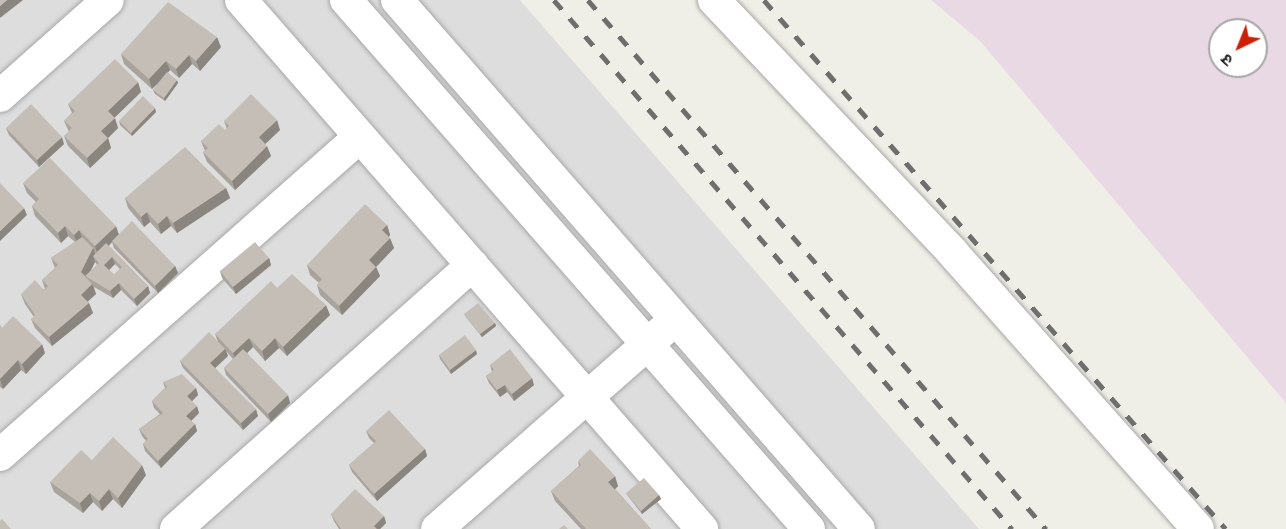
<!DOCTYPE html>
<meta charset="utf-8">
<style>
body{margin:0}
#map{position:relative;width:1286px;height:529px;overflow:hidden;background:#f0efe7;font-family:"Public Sans","Noto Sans Devanagari",sans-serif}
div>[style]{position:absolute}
.residential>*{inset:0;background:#dedddd}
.industrial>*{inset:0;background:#e9d9e4}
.roads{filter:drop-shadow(0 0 2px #a7a7a7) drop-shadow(0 0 2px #a7a7a7)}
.minor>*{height:32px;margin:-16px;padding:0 16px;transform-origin:16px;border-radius:16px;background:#fff}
.rail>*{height:4.5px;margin-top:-2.25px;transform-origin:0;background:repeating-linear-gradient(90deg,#6e6e6e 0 12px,transparent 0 24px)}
.wall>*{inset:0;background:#a9a39d}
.shaded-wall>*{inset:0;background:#8a857f}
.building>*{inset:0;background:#c5beb6}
span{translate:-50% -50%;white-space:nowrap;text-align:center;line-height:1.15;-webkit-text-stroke:6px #fff;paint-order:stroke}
.north{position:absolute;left:1208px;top:18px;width:60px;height:60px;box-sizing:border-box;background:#fff;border:2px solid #a6a6a6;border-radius:50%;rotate:223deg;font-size:16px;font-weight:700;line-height:24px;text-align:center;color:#202020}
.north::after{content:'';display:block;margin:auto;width:21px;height:27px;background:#cd2003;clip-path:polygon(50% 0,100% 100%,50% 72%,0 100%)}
</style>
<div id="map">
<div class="residential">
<div style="clip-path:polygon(0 0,520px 0,979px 529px,0 529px)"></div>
</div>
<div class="industrial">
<div style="clip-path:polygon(evenodd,931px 0,1286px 0,1286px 403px,980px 41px,931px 0,1220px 30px,1256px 30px,1256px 66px,1220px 66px,1220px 30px)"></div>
</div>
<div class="roads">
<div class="minor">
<div style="left:241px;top:0;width:702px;rotate:48.93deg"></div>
<div style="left:346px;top:0;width:703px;rotate:48.81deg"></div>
<div style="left:397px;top:0;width:702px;rotate:48.87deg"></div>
<div style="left:714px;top:0;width:348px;rotate:46.6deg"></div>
<div style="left:953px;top:253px;width:369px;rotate:48.4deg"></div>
<div style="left:0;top:96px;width:144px;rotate:-41.6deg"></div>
<div style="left:0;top:455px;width:480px;rotate:-41.5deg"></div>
<div style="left:176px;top:529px;width:397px;rotate:-41.7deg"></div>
<div style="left:437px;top:529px;width:300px;rotate:-41.3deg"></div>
</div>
</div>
<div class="rail">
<div style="left:554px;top:0;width:700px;rotate:49.11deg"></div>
<div style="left:588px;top:0;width:700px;rotate:49.11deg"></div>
<div style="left:764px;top:0;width:702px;rotate:48.87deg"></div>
</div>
<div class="wall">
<div style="clip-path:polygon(221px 47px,200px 71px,192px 64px,179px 78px,170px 70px,168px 73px,178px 83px,165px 101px,155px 94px,153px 90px,160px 82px,152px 89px,124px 64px,121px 54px)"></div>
<div style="clip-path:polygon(141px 92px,114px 118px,118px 128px,108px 138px,111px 148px,90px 168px,68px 146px,64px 136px,69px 132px,64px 121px,72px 113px,68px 104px)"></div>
<div style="clip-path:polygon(156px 112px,132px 136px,120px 125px,119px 121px)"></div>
<div style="clip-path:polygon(224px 121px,280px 130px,265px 144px,271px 156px,235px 190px,207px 162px,203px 152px,205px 151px,201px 141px,225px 130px,227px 129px)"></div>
<div style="clip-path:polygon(6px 128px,64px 144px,39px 167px,9px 135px)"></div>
<div style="clip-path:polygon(evenodd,23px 183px,119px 234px,175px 266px,178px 273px,158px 293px,114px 248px,112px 242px,109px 246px,148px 286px,150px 293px,137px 306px,121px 290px,113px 298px,94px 287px,96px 294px,88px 301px,93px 313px,52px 346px,35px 328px,31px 319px,34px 317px,25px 304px,21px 294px,45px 289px,42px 280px,55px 268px,51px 258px,75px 242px,68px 236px,61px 243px,35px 216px,32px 206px,36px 202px,27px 193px,23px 183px,95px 262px,97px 265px,90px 272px,95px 262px,23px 183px,115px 264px,120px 269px,114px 275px,109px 270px,115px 264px)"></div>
<div style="clip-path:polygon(226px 188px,230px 198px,177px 233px,171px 226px,161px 234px,150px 222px,144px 227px,128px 208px,125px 198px)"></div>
<div style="clip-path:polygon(387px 225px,390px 235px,389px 237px,394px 248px,376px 267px,380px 276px,342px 315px,320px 295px,317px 285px,319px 283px,310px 275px,307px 265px)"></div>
<div style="clip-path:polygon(269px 258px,271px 265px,236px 294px,222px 278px,220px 271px)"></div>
<div style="clip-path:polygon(277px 288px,330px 315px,287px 356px,279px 348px,265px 361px,253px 347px,247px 353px,290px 403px,271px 422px,226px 375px,224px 368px,233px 359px,226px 351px,228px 356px,215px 368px,258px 416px,243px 430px,183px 368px,180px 361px,218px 342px,215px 334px)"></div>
<div style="clip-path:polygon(464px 314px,495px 323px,496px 326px,482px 337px,466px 317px)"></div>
<div style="clip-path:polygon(0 325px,2px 328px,45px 353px,26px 374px,21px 370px,3px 389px,0 387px)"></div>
<div style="clip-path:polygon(477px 354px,451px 374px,440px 359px,439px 355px)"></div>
<div style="clip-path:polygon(490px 365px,534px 385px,514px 401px,507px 392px,500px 397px,489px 383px,486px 376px,492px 372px)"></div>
<div style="clip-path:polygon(163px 382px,196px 388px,198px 395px,192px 401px,199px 413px,191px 421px,195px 424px,197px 431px,161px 468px,145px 451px,143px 444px,146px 441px,142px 436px,139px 429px,160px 414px,154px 408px,152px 401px,165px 388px)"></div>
<div style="clip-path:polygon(366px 431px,425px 449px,427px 456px,377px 501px,352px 472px,349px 465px,374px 443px,369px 438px)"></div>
<div style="clip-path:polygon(92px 460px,146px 475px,122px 508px,113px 499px,102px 511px,93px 502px,83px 513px,54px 492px,50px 482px)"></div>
<div style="clip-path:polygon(578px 461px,618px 486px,615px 489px,651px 529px,581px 529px,555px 501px,551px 491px,579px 466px)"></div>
<div style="clip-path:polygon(626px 493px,659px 495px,661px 499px,642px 514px,628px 496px)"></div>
<div style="clip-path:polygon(331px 514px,384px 516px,386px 523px,380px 529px,339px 529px,334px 521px)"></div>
</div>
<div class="shaded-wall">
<div style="clip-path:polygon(7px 0,23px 0,0 18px,0 6px)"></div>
<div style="clip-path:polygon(217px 37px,221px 47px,200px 71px,196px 61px)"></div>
<div style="clip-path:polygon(189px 55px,192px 64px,179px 78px,176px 69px)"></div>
<div style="clip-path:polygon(166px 61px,170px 70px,152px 89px,149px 79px)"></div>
<div style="clip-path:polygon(177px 80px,178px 83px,165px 101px,164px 98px)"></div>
<div style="clip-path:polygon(138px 82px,141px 92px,111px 121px,108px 111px)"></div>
<div style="clip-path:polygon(155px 108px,156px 112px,132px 136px,131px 133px)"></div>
<div style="clip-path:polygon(115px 118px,118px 128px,105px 141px,101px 131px)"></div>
<div style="clip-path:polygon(277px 120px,280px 130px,262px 147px,259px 137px)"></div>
<div style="clip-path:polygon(62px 137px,64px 144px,39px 167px,37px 160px)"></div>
<div style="clip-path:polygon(108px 138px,111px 148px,90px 168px,87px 158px)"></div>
<div style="clip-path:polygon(267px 146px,271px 156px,235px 190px,232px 181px)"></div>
<div style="clip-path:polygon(226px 188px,230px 198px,177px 233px,173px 223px)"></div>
<div style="clip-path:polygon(24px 208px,27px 215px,0 241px,0 231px)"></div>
<div style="clip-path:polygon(147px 212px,150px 222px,144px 227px,141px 217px)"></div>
<div style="clip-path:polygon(167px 216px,171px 226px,161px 234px,158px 224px)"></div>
<div style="clip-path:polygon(387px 225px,390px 235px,385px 240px,382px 230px)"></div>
<div style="clip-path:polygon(65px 226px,68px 236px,61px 243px,58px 233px)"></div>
<div style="clip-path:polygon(116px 226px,119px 235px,98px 256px,95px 246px)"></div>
<div style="clip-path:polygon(79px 230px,83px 240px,78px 245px,74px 235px)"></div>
<div style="clip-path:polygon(390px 238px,394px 248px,376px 267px,380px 276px,342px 315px,339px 306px,369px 260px)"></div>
<div style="clip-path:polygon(93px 248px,97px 258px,93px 256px,95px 262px,87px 278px,81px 272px)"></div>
<div style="clip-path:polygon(112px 257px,115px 264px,107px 272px,104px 265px)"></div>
<div style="clip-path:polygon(269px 258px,271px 265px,236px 294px,233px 287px)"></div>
<div style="clip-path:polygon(175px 266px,178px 273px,158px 293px,155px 286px)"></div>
<div style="clip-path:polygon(119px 283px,121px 290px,113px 298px,110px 291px)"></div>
<div style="clip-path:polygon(92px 284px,96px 294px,85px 304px,81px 295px)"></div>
<div style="clip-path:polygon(148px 286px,150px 293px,137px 306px,134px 299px)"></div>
<div style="clip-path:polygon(89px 303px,93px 313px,52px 346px,49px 337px)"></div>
<div style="clip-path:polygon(326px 305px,330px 315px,287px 356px,283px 347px)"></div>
<div style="clip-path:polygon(495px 323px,496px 326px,482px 337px,480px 334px)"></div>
<div style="clip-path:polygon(249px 338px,253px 347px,237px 363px,233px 353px)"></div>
<div style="clip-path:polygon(275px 338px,279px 348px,265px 361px,262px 351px)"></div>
<div style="clip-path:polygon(42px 344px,45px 353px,26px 374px,22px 364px)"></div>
<div style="clip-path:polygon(225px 349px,228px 356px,213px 370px,210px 363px)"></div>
<div style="clip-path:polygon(476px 350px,477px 354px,451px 374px,450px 370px)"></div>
<div style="clip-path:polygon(18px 360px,21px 370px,3px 389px,0 379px)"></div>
<div style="clip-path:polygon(532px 378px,534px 385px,514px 401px,512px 394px)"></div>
<div style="clip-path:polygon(505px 385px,507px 392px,500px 397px,497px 390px)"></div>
<div style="clip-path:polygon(196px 388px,198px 395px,190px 403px,187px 396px)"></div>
<div style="clip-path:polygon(288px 395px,290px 403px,271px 422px,268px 414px)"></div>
<div style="clip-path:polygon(197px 406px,199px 413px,189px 423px,186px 416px)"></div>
<div style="clip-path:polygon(256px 409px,258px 416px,243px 430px,241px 423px)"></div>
<div style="clip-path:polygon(195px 424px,197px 431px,161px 468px,158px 461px)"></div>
<div style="clip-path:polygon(425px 449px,427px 456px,377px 501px,374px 494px)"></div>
<div style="clip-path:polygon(142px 465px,146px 475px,122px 508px,118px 498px)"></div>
<div style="clip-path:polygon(615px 476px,618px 486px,612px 492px,608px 482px)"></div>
<div style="clip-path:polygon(109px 489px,113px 499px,102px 511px,99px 501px)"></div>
<div style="clip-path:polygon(90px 493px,93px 502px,83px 513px,80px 503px)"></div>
<div style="clip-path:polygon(659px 495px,661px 499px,642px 514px,641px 511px)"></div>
<div style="clip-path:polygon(384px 516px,386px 523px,380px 529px,375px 529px,374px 526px)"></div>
</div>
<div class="building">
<div style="clip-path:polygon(0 0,7px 0,0 6px)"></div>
<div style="clip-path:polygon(168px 2px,217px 37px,196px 61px,189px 55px,176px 69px,166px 61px,149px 79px,121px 54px)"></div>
<div style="clip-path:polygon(115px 59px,138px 82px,108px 111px,115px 118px,101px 131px,108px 138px,87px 158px,64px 136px,72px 128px,64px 121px,75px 111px,68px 104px)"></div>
<div style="clip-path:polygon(167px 72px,177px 80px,164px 98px,153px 90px)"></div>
<div style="clip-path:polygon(251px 94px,277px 120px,259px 137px,267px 146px,232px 181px,203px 152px,208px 148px,201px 141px,219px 124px,225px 130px,229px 126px,224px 121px)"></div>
<div style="clip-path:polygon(143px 96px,155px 108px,131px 133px,119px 121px)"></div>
<div style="clip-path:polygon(31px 104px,62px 137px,37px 160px,6px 128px)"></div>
<div style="clip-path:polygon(185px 147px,226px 188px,173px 223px,167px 216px,158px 224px,147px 212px,141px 217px,125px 198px)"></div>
<div style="clip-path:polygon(50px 158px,116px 226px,95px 246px,79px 230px,74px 235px,65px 226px,58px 233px,32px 206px,39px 199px,23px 183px)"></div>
<div style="clip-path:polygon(0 183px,24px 208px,0 231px)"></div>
<div style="clip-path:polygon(365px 204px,387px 225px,382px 230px,390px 238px,369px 260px,376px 267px,339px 306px,317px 285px,322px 279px,307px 265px)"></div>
<div style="clip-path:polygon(132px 221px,175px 266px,155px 286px,112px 241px)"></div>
<div style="clip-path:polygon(82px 237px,93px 248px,81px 272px,92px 284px,81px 295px,89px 303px,49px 337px,31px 319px,35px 315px,21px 294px,35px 280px,44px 290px,48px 286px,42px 280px,58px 265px,51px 258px)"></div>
<div style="clip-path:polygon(255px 242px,269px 258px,233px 287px,220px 271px)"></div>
<div style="clip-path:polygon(evenodd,106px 243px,148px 286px,134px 299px,119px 283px,110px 291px,85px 276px,99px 263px,93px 256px,106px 243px,112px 257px,122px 267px,114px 275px,104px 265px,112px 257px)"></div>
<div style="clip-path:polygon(292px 274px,326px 305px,283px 347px,275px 338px,262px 351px,249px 338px,233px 353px,215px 334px,271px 281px,277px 288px)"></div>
<div style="clip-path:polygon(478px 303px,495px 323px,480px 334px,464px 314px)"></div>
<div style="clip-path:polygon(13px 316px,42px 344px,22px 364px,18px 360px,0 379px,0 325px,2px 328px)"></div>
<div style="clip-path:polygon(209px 332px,225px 349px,210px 363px,256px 409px,241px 423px,180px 361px)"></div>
<div style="clip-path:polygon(465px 335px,476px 350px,450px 370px,439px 355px)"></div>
<div style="clip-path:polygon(243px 349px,288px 395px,268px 414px,224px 368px)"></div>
<div style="clip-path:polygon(510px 349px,532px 378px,512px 394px,505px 385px,497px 390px,486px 376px,494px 370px,490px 365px)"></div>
<div style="clip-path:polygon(182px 374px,196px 388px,187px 396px,197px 406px,186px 416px,195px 424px,158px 461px,143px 444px,148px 439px,139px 429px,163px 413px,152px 401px,167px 387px,163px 382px)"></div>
<div style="clip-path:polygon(389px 410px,425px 449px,374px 494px,349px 465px,376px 441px,366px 431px)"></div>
<div style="clip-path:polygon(113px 437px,142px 465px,118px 498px,109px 489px,99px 501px,90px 493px,80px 503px,50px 482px,81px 450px,92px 460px)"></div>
<div style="clip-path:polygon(590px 449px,615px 476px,608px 482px,651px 529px,586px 529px,551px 491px,581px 465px,578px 461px)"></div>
<div style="clip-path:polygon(644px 478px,659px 495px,641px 511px,626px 493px)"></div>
<div style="clip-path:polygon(355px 489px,384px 516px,374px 526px,377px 529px,341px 529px,331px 514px)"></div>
<div style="clip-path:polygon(2px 519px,11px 529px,0 529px,0 521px)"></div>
<div style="clip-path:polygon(564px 525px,568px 529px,559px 529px)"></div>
</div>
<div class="north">उ</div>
</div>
